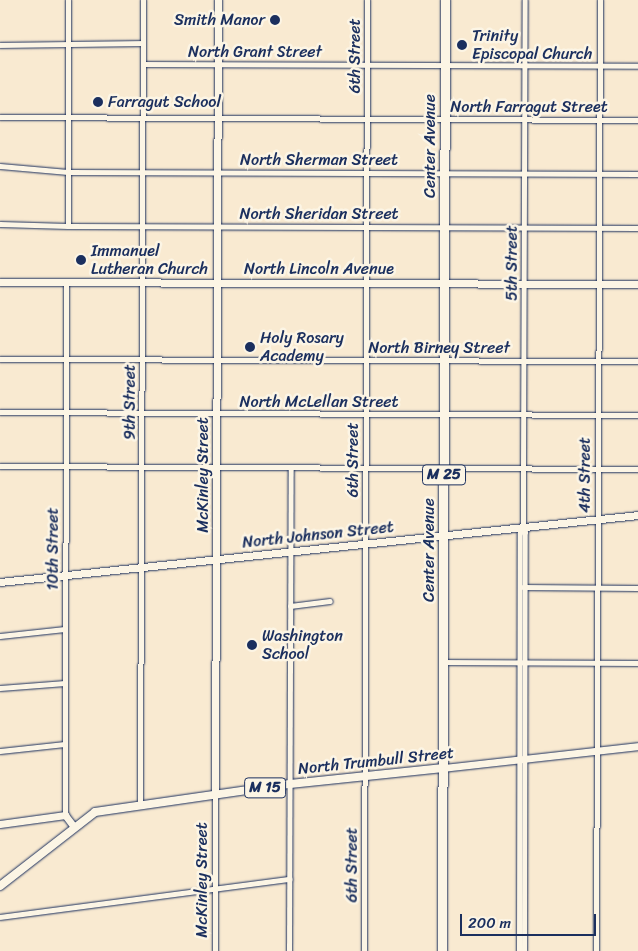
<!DOCTYPE html>
<style>
body{margin:0}
#map{position:relative;width:638px;height:951px;overflow:hidden;background:#f9ead1;font-family:Sriracha,sans-serif}
div>[style]{position:absolute}
.roads{filter:drop-shadow(0 0 1px #1b2f5e) drop-shadow(0 0 1px #1b2f5e)}
.street>*{height:5px;margin:-2.5px;padding:0 2.5px;transform-origin:2.5px;border-radius:2.5px;background:#fcf5e5}
.secondary>*{height:7px;margin:-3.5px;padding:0 3.5px;transform-origin:3.5px;border-radius:3.5px;background:#fcf5e5}
.primary>*{height:8px;margin:-4px;padding:0 4px;transform-origin:4px;border-radius:4px;background:#fcf5e5}
.highway>*{height:9px;margin:-4.5px;padding:0 4.5px;transform-origin:4.5px;border-radius:4.5px;background:#fcf5e5}
.dots>*{width:14px;height:14px;translate:-50% -50%;box-sizing:border-box;border:2px solid #fcf5e5;border-radius:50%}
span{translate:-50% -50%;white-space:nowrap;text-align:center;line-height:1.15;-webkit-text-stroke:5px #fcf5e5;paint-order:stroke}
.shield-label span{padding:1px 4px;background:#fcf5e5;border:1px solid;border-radius:4px;-webkit-text-stroke-width:0}
.shield-label{font-size:15px;color:#1b2f5e;font-weight:700}
.poi-label{font-size:16px;color:#1b2f5e}
.right{translate:-100% -50%;text-align:right}
.left{translate:0 -50%;text-align:left}
.street-label{font-size:16px;color:#1b2f5e}
.scale{position:absolute;left:460px;top:914px;width:136px;height:22px;box-sizing:border-box;border:2px solid #1b2f5e;border-top:0;padding-left:6px;font-size:15px;line-height:18px;white-space:nowrap;color:#1b2f5e;-webkit-text-stroke:4px #fcf5e5;paint-order:stroke}
</style>
<div id="map">
<div class="roads">
<div class="street">
<div style="left:0;top:45px;width:143px;rotate:-0.8deg"></div>
<div style="left:143px;top:64px;width:495px;rotate:0.2deg"></div>
<div style="left:0;top:117px;width:638px;rotate:0.27deg"></div>
<div style="left:0;top:166px;width:68px;rotate:5deg"></div>
<div style="left:68px;top:172px;width:570px;rotate:0.2deg"></div>
<div style="left:0;top:224px;width:68px;rotate:1.7deg"></div>
<div style="left:68px;top:226px;width:570px;rotate:0.2deg"></div>
<div style="left:68px;top:226px;width:226px;rotate:-90deg"></div>
<div style="left:0;top:359px;width:638px;rotate:0.18deg"></div>
<div style="left:0;top:412px;width:638px;rotate:0.27deg"></div>
<div style="left:0;top:466px;width:638px;rotate:0.27deg"></div>
<div style="left:523px;top:587px;width:115px;rotate:0.5deg"></div>
<div style="left:290px;top:606px;width:40px;rotate:-7.1deg"></div>
<div style="left:0;top:636px;width:65px;rotate:-6.1deg"></div>
<div style="left:444px;top:662px;width:194px;rotate:0.3deg"></div>
<div style="left:0;top:688px;width:65px;rotate:-4.4deg"></div>
<div style="left:0;top:751px;width:65px;rotate:-6.1deg"></div>
<div style="left:140px;top:805px;width:805px;rotate:-89.79deg"></div>
<div style="left:65px;top:815px;width:533px;rotate:-89.89deg"></div>
<div style="left:0;top:917px;width:292px;rotate:-7.5deg"></div>
<div style="left:215px;top:951px;width:156px;rotate:-90deg"></div>
<div style="left:289px;top:951px;width:483px;rotate:-89.8deg"></div>
<div style="left:364px;top:951px;width:951px;rotate:-89.82deg"></div>
<div style="left:519px;top:951px;width:418px;rotate:-89.9deg"></div>
<div style="left:520px;top:533px;width:8px;rotate:-67deg"></div>
<div style="left:524px;top:951px;width:419px;rotate:-89.9deg"></div>
<div style="left:525px;top:532px;width:6px;rotate:-108deg"></div>
<div style="left:523px;top:526px;width:57px;rotate:-90deg"></div>
<div style="left:523px;top:469px;width:469px;rotate:-89.8deg"></div>
<div style="left:596px;top:951px;width:951px;rotate:-89.76deg"></div>
</div>
<div class="secondary">
<div style="left:0;top:282px;width:638px;rotate:0.18deg"></div>
<div style="left:0;top:582px;width:642px;rotate:-5.99deg"></div>
<div style="left:443px;top:768px;width:196px;rotate:-6.4deg"></div>
<div style="left:215px;top:795px;width:795px;rotate:-89.78deg"></div>
<div style="left:0;top:824px;width:66px;rotate:-7.9deg"></div>
<div style="left:65px;top:815px;width:15px;rotate:53deg"></div>
</div>
<div class="primary">
<div style="left:0;top:886px;width:120px;rotate:-37.9deg"></div>
<div style="left:95px;top:812px;width:197px;rotate:-8.2deg"></div>
<div style="left:290px;top:784px;width:154px;rotate:-6deg"></div>
</div>
<div class="highway">
<div style="left:442px;top:951px;width:951px;rotate:-89.82deg"></div>
</div>
</div>
<div class="dots">
<div style="left:275px;top:20px;background:#1b2f5e"></div>
<div style="left:462px;top:45px;background:#1b2f5e"></div>
<div style="left:98px;top:102px;background:#1b2f5e"></div>
<div style="left:81px;top:260px;background:#1b2f5e"></div>
<div style="left:250px;top:347px;background:#1b2f5e"></div>
<div style="left:252px;top:645px;background:#1b2f5e"></div>
</div>
<div class="shield-label">
<span style="left:444px;top:475px">M 25</span>
<span style="left:265px;top:788px">M 15</span>
</div>
<div class="poi-label">
<span class="right" style="left:265px;top:20px">Smith Manor</span>
<span class="left" style="left:472px;top:45px">Trinity<br>Episcopal Church</span>
<span class="left" style="left:108px;top:102px">Farragut School</span>
<span class="left" style="left:91px;top:260px">Immanuel<br>Lutheran Church</span>
<span class="left" style="left:260px;top:347px">Holy Rosary<br>Academy</span>
<span class="left" style="left:262px;top:645px">Washington<br>School</span>
</div>
<div class="street-label">
<span style="left:255px;top:52px">North Grant Street</span>
<span style="left:355px;top:56px;rotate:-90deg">6th Street</span>
<span style="left:529px;top:107px">North Farragut Street</span>
<span style="left:430px;top:146px;rotate:-90deg">Center Avenue</span>
<span style="left:319px;top:160px">North Sherman Street</span>
<span style="left:319px;top:214px">North Sheridan Street</span>
<span style="left:512px;top:263px;rotate:-90deg">5th Street</span>
<span style="left:319px;top:269px">North Lincoln Avenue</span>
<span style="left:439px;top:348px">North Birney Street</span>
<span style="left:130px;top:402px;rotate:-90deg">9th Street</span>
<span style="left:319px;top:402px">North McLellan Street</span>
<span style="left:353px;top:460px;rotate:-90deg">6th Street</span>
<span style="left:203px;top:475px;rotate:-90deg">McKinley Street</span>
<span style="left:585px;top:475px;rotate:-90deg">4th Street</span>
<span style="left:318px;top:535px;rotate:-6deg">North Johnson Street</span>
<span style="left:53px;top:549px;rotate:-90deg">10th Street</span>
<span style="left:429px;top:550px;rotate:-90deg">Center Avenue</span>
<span style="left:376px;top:761px;rotate:-6deg">North Trumbull Street</span>
<span style="left:352px;top:865px;rotate:-90deg">6th Street</span>
<span style="left:202px;top:880px;rotate:-90deg">McKinley Street</span>
</div>
<div class="scale">200 m</div>
</div>
